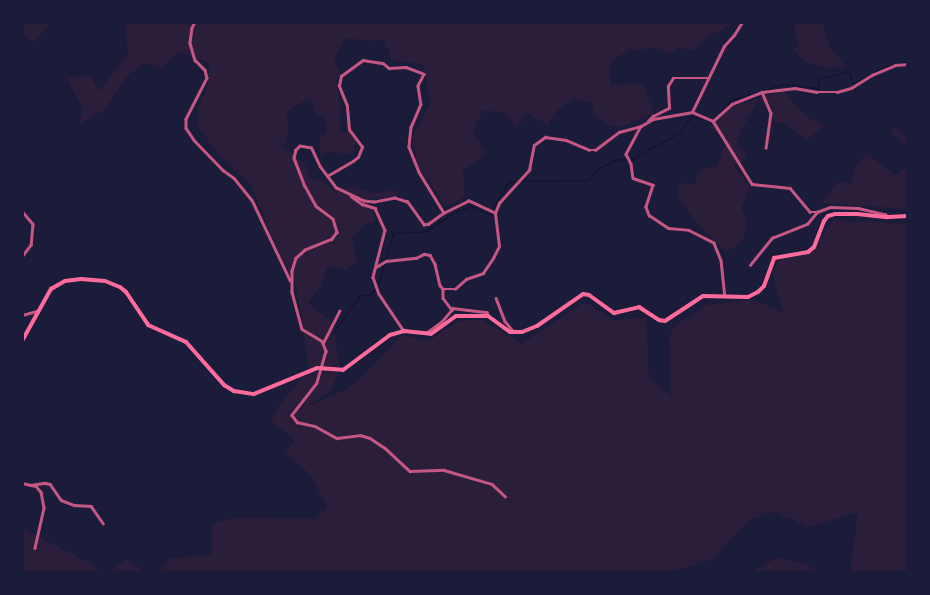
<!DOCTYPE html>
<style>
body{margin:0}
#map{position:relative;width:930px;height:595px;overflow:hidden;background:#1b1b3a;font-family:Roboto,sans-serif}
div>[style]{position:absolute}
.green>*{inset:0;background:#2a1e3b}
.stream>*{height:1px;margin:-0.5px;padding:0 0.5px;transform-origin:0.5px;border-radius:0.5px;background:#12122b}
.minor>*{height:2.5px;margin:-1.25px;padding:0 1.25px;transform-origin:1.25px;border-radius:1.25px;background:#c65784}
.secondary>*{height:4px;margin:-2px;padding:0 2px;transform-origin:2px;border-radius:2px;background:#ff6b9d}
span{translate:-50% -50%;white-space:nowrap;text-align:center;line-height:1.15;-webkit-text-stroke:4.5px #1b1b3a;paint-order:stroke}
.frame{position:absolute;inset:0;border:24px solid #1b1b3a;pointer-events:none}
</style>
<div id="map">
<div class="green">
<div style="clip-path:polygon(23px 22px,51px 22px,51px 23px,34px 42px,23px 35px)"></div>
<div style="clip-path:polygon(125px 23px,734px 23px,704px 39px,697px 50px,677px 48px,672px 53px,653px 47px,637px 51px,631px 49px,614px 59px,609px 68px,611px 85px,643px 84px,654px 114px,618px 128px,604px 123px,594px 115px,592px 103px,575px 99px,556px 111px,548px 125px,526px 113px,521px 123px,515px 127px,505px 113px,483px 110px,473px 133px,487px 153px,463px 171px,465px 196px,452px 204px,444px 203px,418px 166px,412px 137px,430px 104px,424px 65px,392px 60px,384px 40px,371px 41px,345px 38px,334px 60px,341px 73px,336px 81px,341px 108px,339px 131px,350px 132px,357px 141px,352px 154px,329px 152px,320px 156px,319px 141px,327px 130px,324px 117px,316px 114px,310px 98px,288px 110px,287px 118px,289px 132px,283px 147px,305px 164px,311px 181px,319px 178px,334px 191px,354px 186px,371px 193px,395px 190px,400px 195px,369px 199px,375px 221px,364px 224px,352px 239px,357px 262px,345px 270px,327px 266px,320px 288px,308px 302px,333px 324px,340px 368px,331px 390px,308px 406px,345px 390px,365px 374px,402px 335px,429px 341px,457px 321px,483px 320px,522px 344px,585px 302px,613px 320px,646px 318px,649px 376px,671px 397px,669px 337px,675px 325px,707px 305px,753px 300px,783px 312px,772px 272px,780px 259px,810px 254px,833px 220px,907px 224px,907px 572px,850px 572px,858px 512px,808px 527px,774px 512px,751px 519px,724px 546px,716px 558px,672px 572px,157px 572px,171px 558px,212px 555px,212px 524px,236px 517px,315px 519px,327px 507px,310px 474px,285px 453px,295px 440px,271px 421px,278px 407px,309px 369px,301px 315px,296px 285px,272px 238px,251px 185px,219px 155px,198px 127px,199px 106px,208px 84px,210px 63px,179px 52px,161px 69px,145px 63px,127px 76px,103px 111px,79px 124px,83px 108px,66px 78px,90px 75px,99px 91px,128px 53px)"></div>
<div style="clip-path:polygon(794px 23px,822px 23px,830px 46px,846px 67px,824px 68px,805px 61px,793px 50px,798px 45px)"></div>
<div style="clip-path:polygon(784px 90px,793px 103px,809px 118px,825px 126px,806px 140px,785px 123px,775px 123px,771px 106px,758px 100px,741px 131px,737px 146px,745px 151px,747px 157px,734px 166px,750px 188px,741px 209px,746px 219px,744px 240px,726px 252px,700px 227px,678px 197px,679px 183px,695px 184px,700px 169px,717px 166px,727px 140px,710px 127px,731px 107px)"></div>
<div style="clip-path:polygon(894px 126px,907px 138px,907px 147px,890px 132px)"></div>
<div style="clip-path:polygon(866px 153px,895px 175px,907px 167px,907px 209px,821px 203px,839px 181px,850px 184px,854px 169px)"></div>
<div style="clip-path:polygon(22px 528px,94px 565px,100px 572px,23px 572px)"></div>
<div style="clip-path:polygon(778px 557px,810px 566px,819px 572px,752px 572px)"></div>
<div style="clip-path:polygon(127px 559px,145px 572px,107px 572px,111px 571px)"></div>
</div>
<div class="stream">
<div style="left:719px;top:114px;width:18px;rotate:-49deg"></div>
<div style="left:731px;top:100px;width:55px;rotate:-16.8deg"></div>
<div style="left:784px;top:84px;width:34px;rotate:7deg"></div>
<div style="left:818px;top:88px;width:9px;rotate:-84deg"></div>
<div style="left:819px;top:79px;width:31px;rotate:-15deg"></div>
<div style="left:849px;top:71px;width:14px;rotate:73deg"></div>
<div style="left:853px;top:84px;width:35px;rotate:-29deg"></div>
<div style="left:884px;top:67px;width:25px;rotate:-14deg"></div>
<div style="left:332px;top:334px;width:47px;rotate:-54.6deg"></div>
<div style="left:359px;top:296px;width:11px;rotate:-10deg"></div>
<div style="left:370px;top:294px;width:12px;rotate:-48deg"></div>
<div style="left:378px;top:285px;width:54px;rotate:-73.9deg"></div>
<div style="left:393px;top:233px;width:33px;rotate:-3deg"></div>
<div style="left:426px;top:231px;width:30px;rotate:-34deg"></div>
<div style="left:451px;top:214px;width:22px;rotate:-22deg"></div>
<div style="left:471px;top:206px;width:21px;rotate:25deg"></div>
<div style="left:490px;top:215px;width:36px;rotate:-62deg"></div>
<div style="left:507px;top:183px;width:7px;rotate:-16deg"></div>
<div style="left:514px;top:181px;width:75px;rotate:-0.8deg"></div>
<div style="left:589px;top:180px;width:14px;rotate:-54deg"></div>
<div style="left:597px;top:169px;width:23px;rotate:-25deg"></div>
<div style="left:618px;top:159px;width:12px;rotate:5deg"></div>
<div style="left:630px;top:160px;width:56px;rotate:-28.9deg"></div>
<div style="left:679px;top:133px;width:21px;rotate:-53deg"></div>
<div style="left:692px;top:116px;width:21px;rotate:14deg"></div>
</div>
<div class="minor">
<div style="left:195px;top:22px;width:7px;rotate:117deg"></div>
<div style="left:192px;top:28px;width:15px;rotate:98deg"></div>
<div style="left:190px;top:43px;width:18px;rotate:74deg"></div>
<div style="left:195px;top:60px;width:14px;rotate:45deg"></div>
<div style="left:205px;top:70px;width:8px;rotate:76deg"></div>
<div style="left:207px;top:78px;width:46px;rotate:117.1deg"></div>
<div style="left:186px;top:119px;width:9px;rotate:90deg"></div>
<div style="left:186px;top:128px;width:14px;rotate:56deg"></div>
<div style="left:194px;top:140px;width:42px;rotate:46deg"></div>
<div style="left:223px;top:170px;width:14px;rotate:36deg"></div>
<div style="left:234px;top:178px;width:28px;rotate:51deg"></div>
<div style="left:252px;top:200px;width:89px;rotate:64.6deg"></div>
<div style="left:762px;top:92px;width:23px;rotate:67deg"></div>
<div style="left:771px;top:113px;width:35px;rotate:98deg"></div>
<div style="left:692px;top:112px;width:73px;rotate:-64.1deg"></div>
<div style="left:724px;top:46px;width:15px;rotate:-48deg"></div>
<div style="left:734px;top:35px;width:15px;rotate:-58deg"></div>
<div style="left:648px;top:121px;width:7px;rotate:-45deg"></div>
<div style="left:653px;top:116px;width:18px;rotate:-27deg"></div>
<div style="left:669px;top:108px;width:22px;rotate:-93deg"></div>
<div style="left:668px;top:86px;width:9px;rotate:-58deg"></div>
<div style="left:673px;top:78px;width:36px"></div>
<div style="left:713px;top:121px;width:74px;rotate:58.2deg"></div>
<div style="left:752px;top:184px;width:38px;rotate:6deg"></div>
<div style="left:790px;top:188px;width:31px;rotate:50deg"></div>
<div style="left:810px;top:212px;width:7px"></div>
<div style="left:817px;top:212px;width:14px;rotate:-21deg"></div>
<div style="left:830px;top:207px;width:28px;rotate:2deg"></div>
<div style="left:858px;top:208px;width:28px;rotate:13deg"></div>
<div style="left:885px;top:214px;width:4px;rotate:45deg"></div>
<div style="left:641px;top:126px;width:32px;rotate:118deg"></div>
<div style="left:626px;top:154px;width:11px;rotate:63deg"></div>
<div style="left:631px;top:164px;width:14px;rotate:82deg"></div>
<div style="left:633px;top:178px;width:21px;rotate:19deg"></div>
<div style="left:653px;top:185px;width:23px;rotate:108deg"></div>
<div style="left:646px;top:207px;width:9px;rotate:69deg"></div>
<div style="left:649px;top:215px;width:23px;rotate:34deg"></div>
<div style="left:668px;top:228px;width:21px;rotate:5deg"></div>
<div style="left:689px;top:230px;width:28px;rotate:27deg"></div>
<div style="left:714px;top:243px;width:18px;rotate:68deg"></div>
<div style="left:721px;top:260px;width:36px;rotate:84deg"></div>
<div style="left:327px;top:176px;width:30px;rotate:-30deg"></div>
<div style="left:353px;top:161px;width:6px;rotate:-39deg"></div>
<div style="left:358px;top:157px;width:11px;rotate:-68deg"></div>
<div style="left:362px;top:147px;width:21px;rotate:-127deg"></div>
<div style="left:349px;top:130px;width:24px;rotate:-95deg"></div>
<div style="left:347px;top:106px;width:22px;rotate:-112deg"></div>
<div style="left:339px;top:86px;width:10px;rotate:-79deg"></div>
<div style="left:341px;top:76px;width:27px;rotate:-36deg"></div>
<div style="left:363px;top:60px;width:20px;rotate:9deg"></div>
<div style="left:383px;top:63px;width:8px;rotate:40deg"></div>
<div style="left:389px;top:68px;width:17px;rotate:-3deg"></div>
<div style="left:406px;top:67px;width:19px;rotate:21deg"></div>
<div style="left:424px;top:74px;width:13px;rotate:117deg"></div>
<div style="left:418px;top:86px;width:18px;rotate:81deg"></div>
<div style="left:421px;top:104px;width:25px;rotate:113deg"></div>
<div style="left:411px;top:127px;width:20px;rotate:96deg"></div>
<div style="left:409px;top:147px;width:27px;rotate:68deg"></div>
<div style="left:419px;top:172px;width:48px;rotate:58.6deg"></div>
<div style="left:351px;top:196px;width:14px;rotate:36deg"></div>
<div style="left:362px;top:204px;width:14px;rotate:17deg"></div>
<div style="left:375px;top:208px;width:24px;rotate:66deg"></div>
<div style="left:385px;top:230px;width:49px;rotate:104.3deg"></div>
<div style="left:373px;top:277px;width:18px;rotate:71deg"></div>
<div style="left:379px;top:294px;width:45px;rotate:56deg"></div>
<div style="left:22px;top:211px;width:17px;rotate:50deg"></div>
<div style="left:33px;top:224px;width:21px;rotate:95deg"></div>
<div style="left:31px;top:245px;width:15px;rotate:127deg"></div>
<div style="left:495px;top:213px;width:29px;rotate:-155deg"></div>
<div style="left:469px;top:201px;width:28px;rotate:154deg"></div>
<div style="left:444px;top:213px;width:19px;rotate:144deg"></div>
<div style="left:429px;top:224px;width:5px;rotate:169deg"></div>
<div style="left:424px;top:225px;width:29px;rotate:-126deg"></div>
<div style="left:407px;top:202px;width:13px;rotate:-162deg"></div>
<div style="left:395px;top:198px;width:21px;rotate:169deg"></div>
<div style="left:374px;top:202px;width:10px;rotate:-174deg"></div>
<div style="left:364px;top:201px;width:31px;rotate:-155deg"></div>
<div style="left:336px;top:188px;width:26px;rotate:-127deg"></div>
<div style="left:320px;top:167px;width:21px;rotate:-115deg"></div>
<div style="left:311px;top:148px;width:11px;rotate:-170deg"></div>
<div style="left:300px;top:146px;width:6px;rotate:135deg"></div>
<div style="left:296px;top:150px;width:8px;rotate:104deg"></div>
<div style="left:294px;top:158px;width:30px;rotate:69deg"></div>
<div style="left:305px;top:186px;width:23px;rotate:61deg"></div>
<div style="left:316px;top:206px;width:21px;rotate:37deg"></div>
<div style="left:333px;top:219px;width:14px;rotate:73deg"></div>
<div style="left:337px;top:232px;width:9px;rotate:126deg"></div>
<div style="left:332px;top:239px;width:29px;rotate:158deg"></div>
<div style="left:305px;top:250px;width:12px;rotate:138deg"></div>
<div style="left:296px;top:258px;width:14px;rotate:107deg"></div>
<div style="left:292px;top:271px;width:21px;rotate:90deg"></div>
<div style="left:292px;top:292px;width:38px;rotate:75deg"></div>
<div style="left:302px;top:329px;width:23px;rotate:31deg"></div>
<div style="left:322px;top:341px;width:11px;rotate:68deg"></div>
<div style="left:326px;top:351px;width:33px;rotate:106deg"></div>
<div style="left:317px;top:383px;width:41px;rotate:128deg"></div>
<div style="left:292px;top:415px;width:9px;rotate:54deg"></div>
<div style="left:297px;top:422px;width:18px;rotate:13deg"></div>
<div style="left:315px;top:426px;width:25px;rotate:29deg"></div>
<div style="left:337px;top:438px;width:23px;rotate:-7deg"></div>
<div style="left:360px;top:435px;width:10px;rotate:17deg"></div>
<div style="left:370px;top:438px;width:18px;rotate:34deg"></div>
<div style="left:385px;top:448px;width:34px;rotate:43deg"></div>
<div style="left:410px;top:471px;width:34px;rotate:-2deg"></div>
<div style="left:444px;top:470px;width:50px;rotate:16.3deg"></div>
<div style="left:492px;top:484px;width:18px;rotate:43deg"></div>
<div style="left:750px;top:265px;width:35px;rotate:-51deg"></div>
<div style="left:772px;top:238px;width:38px;rotate:-22deg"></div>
<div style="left:807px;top:224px;width:16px;rotate:-50deg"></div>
<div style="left:376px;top:267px;width:12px;rotate:-31deg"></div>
<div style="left:386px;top:261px;width:30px;rotate:-6deg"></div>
<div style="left:416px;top:258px;width:9px;rotate:-27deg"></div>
<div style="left:424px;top:254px;width:6px;rotate:9deg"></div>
<div style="left:430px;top:255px;width:10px;rotate:61deg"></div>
<div style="left:435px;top:264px;width:22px;rotate:77deg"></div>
<div style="left:440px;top:285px;width:5px;rotate:53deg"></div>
<div style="left:443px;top:289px;width:9px;rotate:90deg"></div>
<div style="left:443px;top:298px;width:15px;rotate:53deg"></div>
<div style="left:452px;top:310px;width:16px;rotate:130deg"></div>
<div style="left:442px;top:322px;width:19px;rotate:144deg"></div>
<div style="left:443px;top:289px;width:12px"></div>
<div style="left:455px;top:289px;width:15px;rotate:-42deg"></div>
<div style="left:466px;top:279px;width:18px;rotate:-19deg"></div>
<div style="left:483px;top:273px;width:18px;rotate:-56deg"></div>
<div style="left:493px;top:258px;width:13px;rotate:-63deg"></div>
<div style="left:499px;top:246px;width:33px;rotate:-97deg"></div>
<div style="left:495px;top:213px;width:11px;rotate:-68deg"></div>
<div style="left:499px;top:203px;width:45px;rotate:-47.7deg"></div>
<div style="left:529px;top:170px;width:25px;rotate:-79deg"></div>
<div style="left:534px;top:145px;width:14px;rotate:-36deg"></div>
<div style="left:545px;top:137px;width:21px;rotate:8deg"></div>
<div style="left:566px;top:140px;width:25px;rotate:23deg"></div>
<div style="left:589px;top:150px;width:6px"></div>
<div style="left:595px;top:150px;width:30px;rotate:-37deg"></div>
<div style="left:619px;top:132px;width:23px;rotate:-15deg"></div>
<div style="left:641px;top:126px;width:14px;rotate:-30deg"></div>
<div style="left:653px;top:119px;width:40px;rotate:-10deg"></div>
<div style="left:692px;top:112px;width:23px;rotate:23deg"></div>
<div style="left:713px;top:121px;width:25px;rotate:-42deg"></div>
<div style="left:732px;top:104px;width:32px;rotate:-22deg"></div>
<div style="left:762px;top:92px;width:33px;rotate:-7deg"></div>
<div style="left:795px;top:88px;width:22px;rotate:10deg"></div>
<div style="left:817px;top:92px;width:20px"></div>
<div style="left:837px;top:92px;width:15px;rotate:-16deg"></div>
<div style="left:851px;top:88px;width:25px;rotate:-32deg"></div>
<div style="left:872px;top:75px;width:25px;rotate:-23deg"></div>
<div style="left:895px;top:65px;width:13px;rotate:-4deg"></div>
<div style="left:496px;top:298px;width:25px;rotate:69deg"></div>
<div style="left:505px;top:321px;width:14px;rotate:51deg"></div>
<div style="left:452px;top:308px;width:35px;rotate:7deg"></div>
<div style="left:487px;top:312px;width:4px;rotate:76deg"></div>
<div style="left:22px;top:315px;width:16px;rotate:-15deg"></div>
<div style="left:323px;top:343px;width:36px;rotate:-63deg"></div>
<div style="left:22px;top:483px;width:14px;rotate:12deg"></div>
<div style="left:36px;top:486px;width:8px;rotate:50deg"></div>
<div style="left:41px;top:492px;width:16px;rotate:79deg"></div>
<div style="left:44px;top:508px;width:41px;rotate:102.7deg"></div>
<div style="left:30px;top:485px;width:15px;rotate:-8deg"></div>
<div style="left:45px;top:483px;width:5px;rotate:11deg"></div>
<div style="left:50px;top:484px;width:19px;rotate:55deg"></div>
<div style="left:61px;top:500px;width:14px;rotate:21deg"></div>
<div style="left:74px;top:505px;width:17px;rotate:3deg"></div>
<div style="left:91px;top:506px;width:21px;rotate:55deg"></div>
</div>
<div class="secondary">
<div style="left:22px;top:341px;width:60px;rotate:-60.9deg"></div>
<div style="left:51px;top:289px;width:16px;rotate:-30deg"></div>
<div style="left:65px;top:281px;width:16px;rotate:-7deg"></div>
<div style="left:81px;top:279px;width:24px;rotate:5deg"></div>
<div style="left:105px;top:281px;width:16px;rotate:22deg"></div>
<div style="left:120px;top:287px;width:8px;rotate:40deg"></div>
<div style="left:126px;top:292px;width:40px;rotate:56deg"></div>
<div style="left:148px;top:325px;width:42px;rotate:24.1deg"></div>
<div style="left:186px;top:342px;width:57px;rotate:48.5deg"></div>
<div style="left:224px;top:385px;width:12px;rotate:31deg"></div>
<div style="left:234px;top:391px;width:20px;rotate:9deg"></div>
<div style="left:254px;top:394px;width:68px;rotate:-22.4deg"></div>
<div style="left:317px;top:368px;width:26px;rotate:4deg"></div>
<div style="left:343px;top:370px;width:59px;rotate:-36.7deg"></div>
<div style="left:390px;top:335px;width:15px;rotate:-16deg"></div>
<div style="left:404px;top:331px;width:27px;rotate:6deg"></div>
<div style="left:431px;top:334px;width:31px;rotate:-36deg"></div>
<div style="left:456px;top:316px;width:32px"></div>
<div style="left:488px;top:316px;width:27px;rotate:36deg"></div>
<div style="left:510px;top:332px;width:12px"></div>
<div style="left:522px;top:332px;width:16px;rotate:-22deg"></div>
<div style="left:537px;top:326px;width:56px;rotate:-34.8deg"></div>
<div style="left:583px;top:294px;width:6px;rotate:9deg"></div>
<div style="left:589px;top:295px;width:31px;rotate:36deg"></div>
<div style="left:614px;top:313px;width:26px;rotate:-13deg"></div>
<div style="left:639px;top:307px;width:24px;rotate:33deg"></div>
<div style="left:659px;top:320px;width:6px;rotate:9deg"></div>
<div style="left:665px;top:321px;width:45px;rotate:-33.3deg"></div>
<div style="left:703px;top:296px;width:45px;rotate:1.3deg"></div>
<div style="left:748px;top:297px;width:11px;rotate:-27deg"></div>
<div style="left:758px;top:292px;width:8px;rotate:-45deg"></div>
<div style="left:764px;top:286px;width:30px;rotate:-70deg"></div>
<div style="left:774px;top:258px;width:35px;rotate:-10deg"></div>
<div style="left:808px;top:252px;width:8px;rotate:-40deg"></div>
<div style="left:814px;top:247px;width:28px;rotate:-69deg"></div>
<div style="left:824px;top:221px;width:6px;rotate:-51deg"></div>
<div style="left:828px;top:216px;width:7px;rotate:-16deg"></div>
<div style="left:835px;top:214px;width:22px"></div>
<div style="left:857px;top:214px;width:31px;rotate:6deg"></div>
<div style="left:888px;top:217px;width:20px;rotate:-3deg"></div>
</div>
<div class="frame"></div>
</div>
